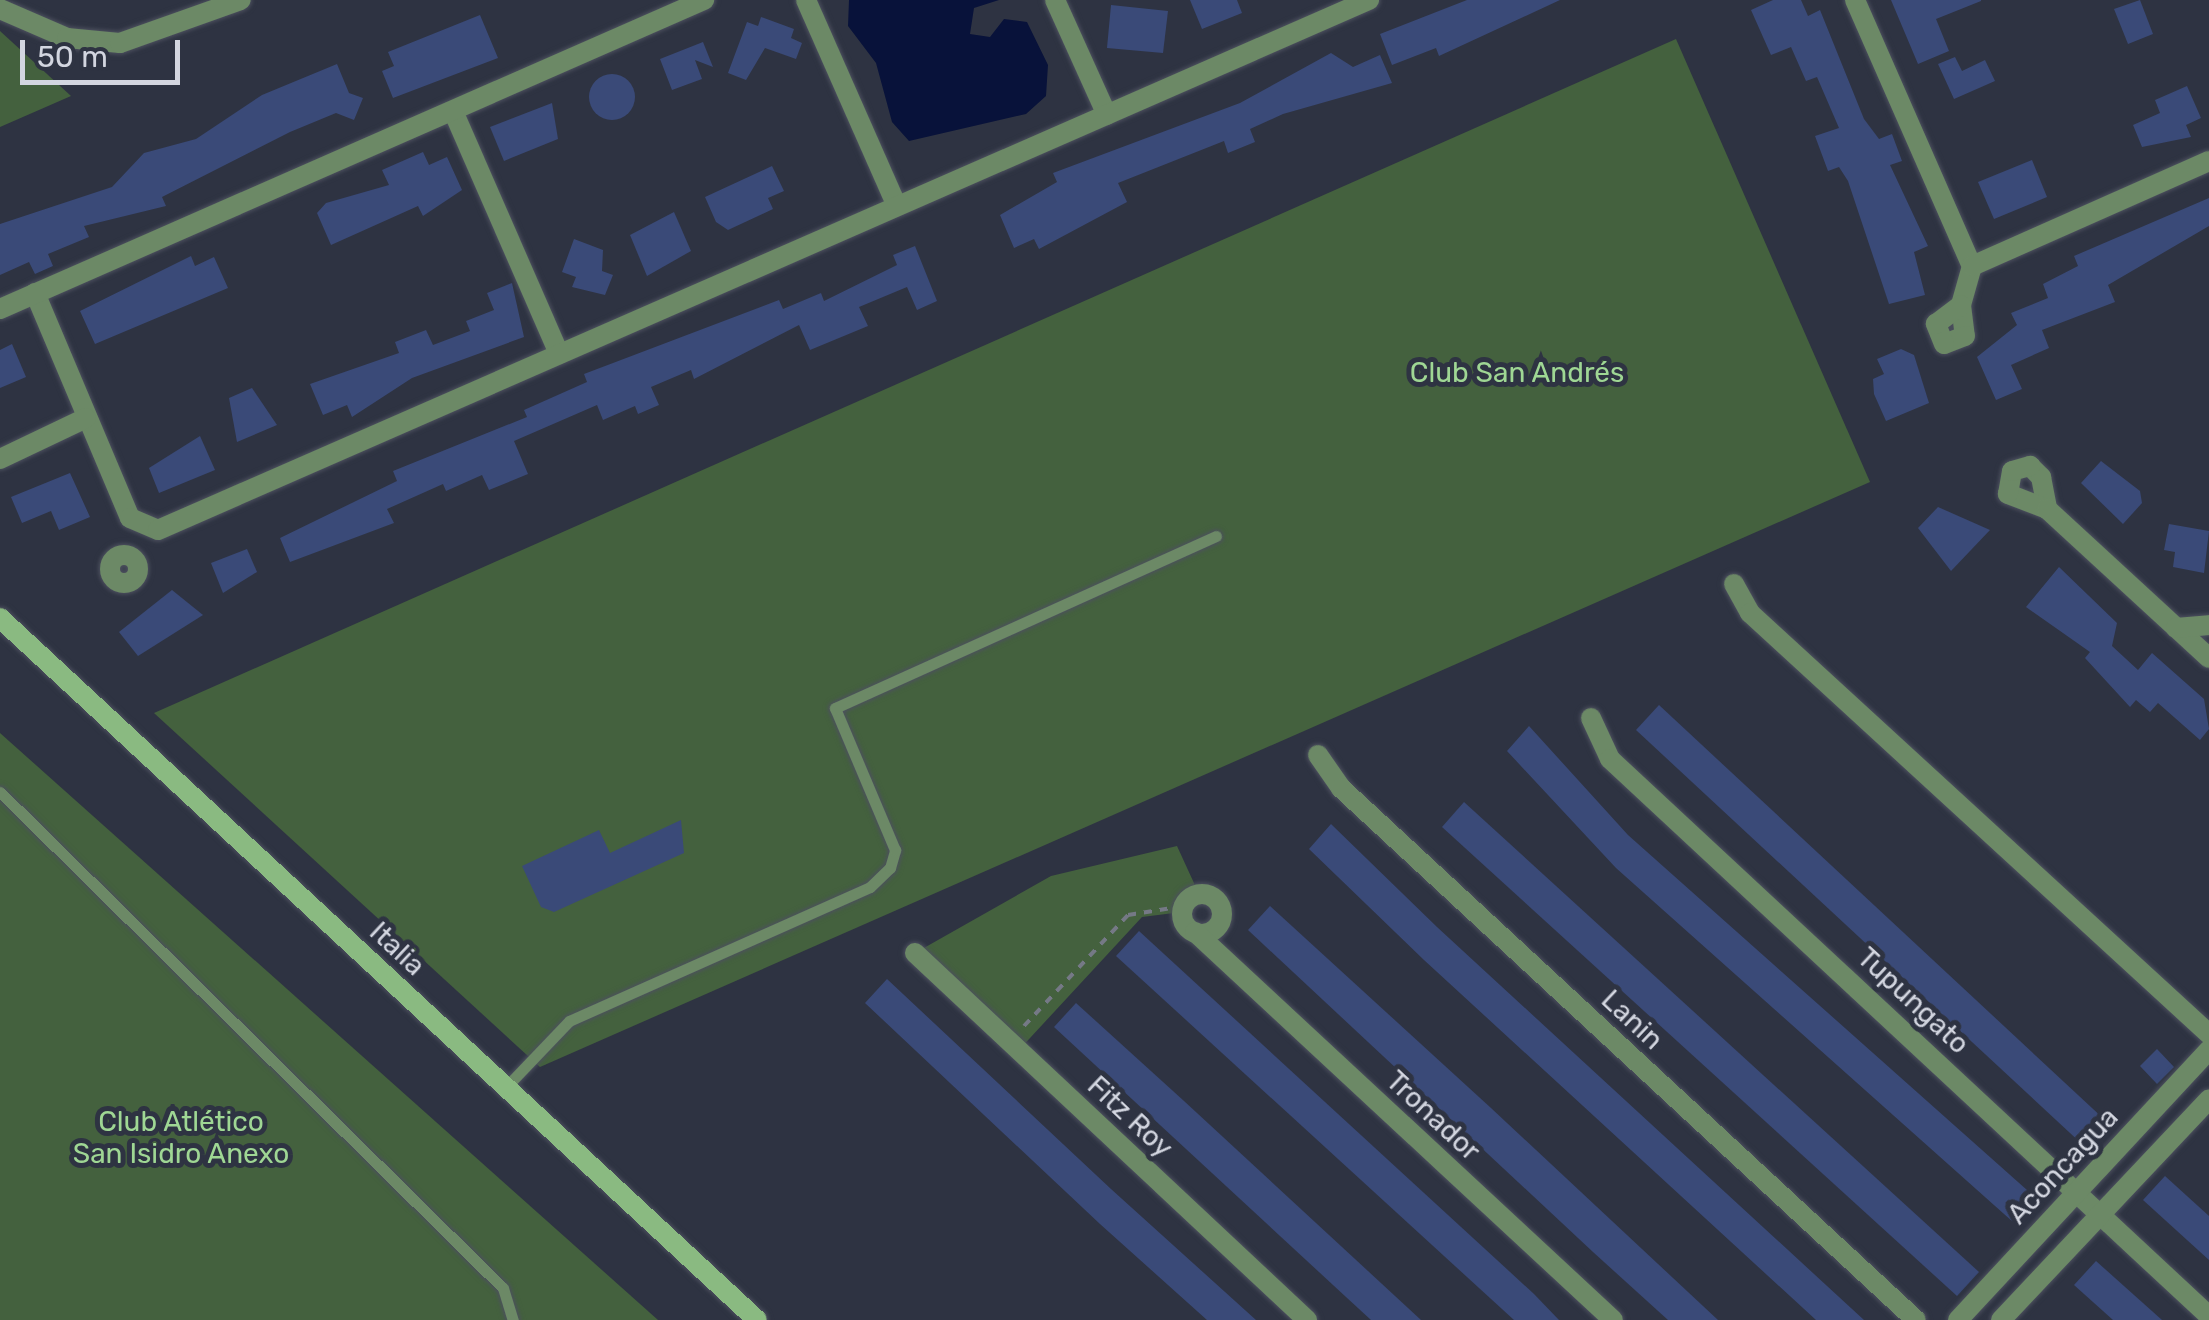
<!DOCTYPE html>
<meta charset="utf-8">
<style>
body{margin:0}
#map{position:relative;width:2209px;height:1320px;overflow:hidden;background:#2e3342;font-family:Rubik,sans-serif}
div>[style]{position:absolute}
.green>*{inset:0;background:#44613e}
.water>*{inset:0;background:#08123a}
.building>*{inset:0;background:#3a4a78}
.round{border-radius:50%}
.path>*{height:4px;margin-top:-2px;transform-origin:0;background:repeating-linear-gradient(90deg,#757986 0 8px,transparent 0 16px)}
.roads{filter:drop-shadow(0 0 2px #4c505e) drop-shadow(0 0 2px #4c505e)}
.lane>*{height:11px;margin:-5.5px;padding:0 5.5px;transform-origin:5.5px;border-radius:5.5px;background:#6c8966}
.street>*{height:20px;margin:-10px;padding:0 10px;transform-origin:10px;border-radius:10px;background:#6c8966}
.street>.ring{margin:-10px;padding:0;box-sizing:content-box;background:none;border:20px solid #6c8966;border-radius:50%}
.secondary>*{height:20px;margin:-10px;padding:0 10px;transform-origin:10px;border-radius:10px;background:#8aba81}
span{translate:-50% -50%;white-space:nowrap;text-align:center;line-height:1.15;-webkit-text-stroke:10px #2e3342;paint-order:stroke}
.park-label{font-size:28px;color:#9fd794}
.street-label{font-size:28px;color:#d3d6e0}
.scale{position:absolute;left:20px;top:40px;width:160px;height:45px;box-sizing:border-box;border:5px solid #d3d6e0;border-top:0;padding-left:12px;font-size:30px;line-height:35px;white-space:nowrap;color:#d3d6e0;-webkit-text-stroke:8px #2e3342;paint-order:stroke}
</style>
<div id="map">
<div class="green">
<div style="clip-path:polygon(0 31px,71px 96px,0 127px)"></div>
<div style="clip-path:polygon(1676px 39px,1870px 482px,540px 1067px,154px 713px)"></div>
<div style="clip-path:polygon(0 733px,658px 1320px,0 1320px)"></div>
<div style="clip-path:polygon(1177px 846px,1199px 894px,1182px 912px,1142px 917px,1018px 1051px,915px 953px,1051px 876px)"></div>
</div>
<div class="water">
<div style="clip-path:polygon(849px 0,999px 0,974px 8px,970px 34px,990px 37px,1004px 19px,1027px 22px,1048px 65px,1046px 96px,1026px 114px,909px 141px,892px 122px,876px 63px,848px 26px)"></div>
</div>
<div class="building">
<div style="clip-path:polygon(1190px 0,1237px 0,1242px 13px,1202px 29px)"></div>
<div style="clip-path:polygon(1467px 0,1560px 0,1439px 56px,1436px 48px,1392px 65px,1380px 34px)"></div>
<div style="clip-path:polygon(1773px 0,1801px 0,1808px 16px,1820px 10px,1864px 119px,1879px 139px,1892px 134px,1902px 161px,1890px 165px,1928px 246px,1914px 252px,1925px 295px,1889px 304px,1848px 181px,1839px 167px,1828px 171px,1815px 136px,1839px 128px,1817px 77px,1806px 81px,1791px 47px,1771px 55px,1751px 10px)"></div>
<div style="clip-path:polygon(1891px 0,1981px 0,1981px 1px,1936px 19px,1949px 51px,1918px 64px)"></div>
<div style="clip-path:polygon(2140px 0,2153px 34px,2128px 44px,2114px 9px)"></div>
<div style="clip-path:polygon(1111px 5px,1168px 11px,1163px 53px,1107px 48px)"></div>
<div style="clip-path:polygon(480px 15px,498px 58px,393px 98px,382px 71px,394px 66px,388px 52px)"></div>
<div style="clip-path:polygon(761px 17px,794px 29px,791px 38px,802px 43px,796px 59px,765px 48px,746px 80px,728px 73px,747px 22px,758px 26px)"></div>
<div style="clip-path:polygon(703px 42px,713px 67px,695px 60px,702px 79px,672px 90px,660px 59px)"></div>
<div style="clip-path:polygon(1331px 53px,1353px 67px,1380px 55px,1392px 83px,1283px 114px,1250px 129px,1255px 142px,1228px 153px,1224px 141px,1118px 183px,1127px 202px,1039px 249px,1034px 239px,1014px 248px,1000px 215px,1057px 182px,1053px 173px,1240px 103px)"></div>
<div style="clip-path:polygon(1955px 57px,1962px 71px,1985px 60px,1995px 81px,1954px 99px,1938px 64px)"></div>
<div style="clip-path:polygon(337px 64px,349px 93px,363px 98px,354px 120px,336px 113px,290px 132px,162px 197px,166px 206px,84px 226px,89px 237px,48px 254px,53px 266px,35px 274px,29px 262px,0 275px,0 224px,112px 187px,144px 153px,196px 139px,262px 95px)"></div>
<div class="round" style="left:589px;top:74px;width:46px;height:46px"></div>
<div style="clip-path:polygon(2187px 86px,2201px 118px,2186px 125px,2191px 137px,2142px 147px,2133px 125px,2160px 113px,2155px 100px)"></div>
<div style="clip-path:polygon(552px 103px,558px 139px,504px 161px,490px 127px)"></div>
<div style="clip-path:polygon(423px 152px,429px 165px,447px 157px,462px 190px,423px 216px,418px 206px,331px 245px,317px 213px,326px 203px,389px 185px,382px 170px)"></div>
<div style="clip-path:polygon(2032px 160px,2047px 197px,1994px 219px,1978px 182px)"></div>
<div style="clip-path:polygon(772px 166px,784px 191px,768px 198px,773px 209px,728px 230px,716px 222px,705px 197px)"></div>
<div style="clip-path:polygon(2209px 198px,2209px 226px,2108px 285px,2115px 302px,2042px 330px,2049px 348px,2011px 365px,2022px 389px,1996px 400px,1977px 357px,2017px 325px,2011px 313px,2048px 298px,2043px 284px,2078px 266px,2074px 256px)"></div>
<div style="clip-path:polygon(674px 212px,691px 251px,647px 276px,630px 235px)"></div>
<div style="clip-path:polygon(574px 239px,603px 250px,602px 271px,613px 275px,605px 295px,572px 287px,576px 277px,562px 272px)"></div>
<div style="clip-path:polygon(915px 246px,937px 301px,917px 310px,907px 287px,859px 307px,868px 326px,810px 350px,799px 325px,694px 379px,691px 370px,651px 387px,659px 405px,638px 414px,635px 406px,603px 420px,597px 405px,514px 441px,528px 474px,489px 490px,482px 475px,446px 491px,443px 484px,387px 509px,394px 523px,290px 562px,280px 538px,397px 481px,393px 471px,527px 417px,524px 410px,587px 382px,584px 374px,779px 300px,783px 309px,821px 293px,824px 301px,897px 265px,893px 255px)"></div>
<div style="clip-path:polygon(191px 256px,195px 266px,214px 257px,228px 288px,95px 344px,80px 311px)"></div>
<div style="clip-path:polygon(512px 283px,524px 337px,412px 378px,352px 417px,347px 405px,323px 415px,310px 384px,399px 353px,395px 342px,426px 330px,433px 345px,470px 331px,466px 321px,494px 310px,487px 293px)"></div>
<div style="clip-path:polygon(12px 344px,26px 377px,0 388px,0 350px)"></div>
<div style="clip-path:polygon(1901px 349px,1914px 355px,1929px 403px,1886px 421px,1874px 394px,1873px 379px,1884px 374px,1877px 359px)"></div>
<div style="clip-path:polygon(252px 388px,277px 425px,237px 442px,229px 398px)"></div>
<div style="clip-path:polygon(200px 436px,215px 470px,159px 493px,149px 468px)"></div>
<div style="clip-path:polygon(2101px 461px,2140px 491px,2142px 503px,2123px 524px,2081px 483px)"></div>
<div style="clip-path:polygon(70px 473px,90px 517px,59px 530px,51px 511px,22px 523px,11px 497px)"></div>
<div style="clip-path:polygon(1938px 507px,1990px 530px,1951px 571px,1918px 528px)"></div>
<div style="clip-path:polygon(2169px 524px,2209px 531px,2204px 573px,2173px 567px,2175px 552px,2164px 550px)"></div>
<div style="clip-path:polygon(247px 549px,257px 572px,223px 593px,211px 563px)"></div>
<div style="clip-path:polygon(2059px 567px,2117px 623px,2112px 646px,2138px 670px,2152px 653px,2204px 699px,2209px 729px,2200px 740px,2158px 703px,2150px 712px,2136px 700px,2130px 707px,2085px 658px,2090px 652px,2026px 607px)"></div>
<div style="clip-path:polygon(172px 590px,203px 615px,138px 656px,119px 632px)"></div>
<div style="clip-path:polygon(1659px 705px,2106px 1121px,2084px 1146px,1636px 730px)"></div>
<div style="clip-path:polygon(1529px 726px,1628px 835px,2036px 1198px,2013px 1222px,1616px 868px,1507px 751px)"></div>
<div style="clip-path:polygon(1464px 802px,1979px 1272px,1957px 1296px,1442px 827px)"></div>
<div style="clip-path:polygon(681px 820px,684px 853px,554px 912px,541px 907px,522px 866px,599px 830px,610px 853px)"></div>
<div style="clip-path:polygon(1331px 824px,1437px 927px,1864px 1320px,1816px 1320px,1424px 960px,1309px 849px)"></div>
<div style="clip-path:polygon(1270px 906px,1491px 1108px,1718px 1320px,1668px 1320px,1593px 1252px,1248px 930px)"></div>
<div style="clip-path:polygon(1139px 931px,1534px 1294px,1559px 1320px,1514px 1320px,1116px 956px)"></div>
<div style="clip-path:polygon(887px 979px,1111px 1189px,1256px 1320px,1207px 1320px,1100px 1224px,865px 1003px)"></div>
<div style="clip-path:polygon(1076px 1003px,1184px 1101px,1421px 1320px,1371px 1320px,1346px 1297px,1054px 1027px)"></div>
<div style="clip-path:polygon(2157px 1049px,2174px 1067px,2157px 1084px,2140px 1066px)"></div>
<div style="clip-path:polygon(2165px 1176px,2209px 1216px,2209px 1260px,2143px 1200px)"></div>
<div style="clip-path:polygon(2096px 1261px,2162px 1320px,2113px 1320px,2074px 1285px)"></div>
</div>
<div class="path">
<div style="left:1024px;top:1026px;width:152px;rotate:-46.9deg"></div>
<div style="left:1128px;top:915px;width:57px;rotate:-9.1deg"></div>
</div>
<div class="roads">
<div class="lane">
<div style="left:0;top:792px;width:706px;rotate:44.6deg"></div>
<div style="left:503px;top:1288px;width:34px;rotate:73deg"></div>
<div style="left:506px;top:1087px;width:91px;rotate:-46.3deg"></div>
<div style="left:569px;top:1021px;width:329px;rotate:-24deg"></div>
<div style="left:870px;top:887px;width:28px;rotate:-44deg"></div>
<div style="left:890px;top:868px;width:19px;rotate:-74deg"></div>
<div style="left:895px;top:850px;width:154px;rotate:-112.9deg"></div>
<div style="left:835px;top:708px;width:418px;rotate:-24.3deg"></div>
</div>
<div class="street">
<div style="left:806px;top:0;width:225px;rotate:66.2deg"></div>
<div style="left:1055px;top:0;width:126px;rotate:65.7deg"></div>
<div style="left:1855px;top:0;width:291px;rotate:66.3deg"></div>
<div style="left:1972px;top:266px;width:41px;rotate:105.8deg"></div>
<div style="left:0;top:9px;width:73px;rotate:23.4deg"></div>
<div style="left:67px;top:38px;width:53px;rotate:5.4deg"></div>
<div style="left:120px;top:43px;width:128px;rotate:-19.6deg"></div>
<div style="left:453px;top:111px;width:265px;rotate:66.4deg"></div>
<div style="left:1972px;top:266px;width:259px;rotate:-23.9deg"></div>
<div style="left:35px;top:293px;width:244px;rotate:67.1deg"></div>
<div style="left:130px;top:518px;width:30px;rotate:23deg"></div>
<div style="left:158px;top:530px;width:1322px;rotate:-23.64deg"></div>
<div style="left:1961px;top:305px;width:31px;rotate:83deg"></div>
<div style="left:1965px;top:336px;width:22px;rotate:159deg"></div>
<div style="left:1944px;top:344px;width:22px;rotate:-112deg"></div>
<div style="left:1936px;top:324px;width:31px;rotate:-37deg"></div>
<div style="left:0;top:309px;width:769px;rotate:-23.7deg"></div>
<div style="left:0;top:459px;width:95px;rotate:-25.5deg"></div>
<div style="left:2030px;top:466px;width:16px;rotate:45deg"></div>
<div style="left:2041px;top:477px;width:33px;rotate:79deg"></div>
<div style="left:2047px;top:509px;width:42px;rotate:-159deg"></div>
<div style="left:2008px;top:494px;width:23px;rotate:-80deg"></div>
<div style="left:2012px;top:471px;width:19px;rotate:-16deg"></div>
<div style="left:2047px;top:509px;width:220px;rotate:42.6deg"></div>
<div class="ring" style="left:110px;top:555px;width:8px;height:8px"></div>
<div style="left:1734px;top:584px;width:33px;rotate:61deg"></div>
<div style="left:1750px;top:613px;width:623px;rotate:42.53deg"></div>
<div style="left:2176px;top:628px;width:33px;rotate:-5deg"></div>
<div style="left:1591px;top:718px;width:45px;rotate:65.1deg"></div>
<div style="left:1610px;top:759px;width:818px;rotate:42.92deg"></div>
<div style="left:1318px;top:755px;width:40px;rotate:55.1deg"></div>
<div style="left:1341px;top:788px;width:783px;rotate:42.78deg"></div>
<div class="ring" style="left:1182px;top:894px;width:20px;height:20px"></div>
<div style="left:1195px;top:932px;width:570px;rotate:42.87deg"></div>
<div style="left:915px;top:953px;width:537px;rotate:43.11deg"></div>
<div style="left:1958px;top:1320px;width:369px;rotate:-47.1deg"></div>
<div style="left:2001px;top:1320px;width:303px;rotate:-46.7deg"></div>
</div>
<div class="secondary">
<div style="left:0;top:618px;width:1032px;rotate:42.84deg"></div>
</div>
</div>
<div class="park-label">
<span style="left:1517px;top:373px">Club San Andrés</span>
<span style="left:181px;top:1138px">Club Atlético<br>San Isidro Anexo</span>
</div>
<div class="street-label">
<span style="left:397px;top:949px;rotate:43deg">Italia</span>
<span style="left:1913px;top:1001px;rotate:43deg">Tupungato</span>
<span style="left:1632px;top:1020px;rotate:43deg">Lanin</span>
<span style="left:1433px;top:1116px;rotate:43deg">Tronador</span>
<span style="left:1130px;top:1117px;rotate:43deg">Fitz Roy</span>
<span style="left:2063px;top:1166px;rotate:-47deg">Aconcagua</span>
</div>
<div class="scale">50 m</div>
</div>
